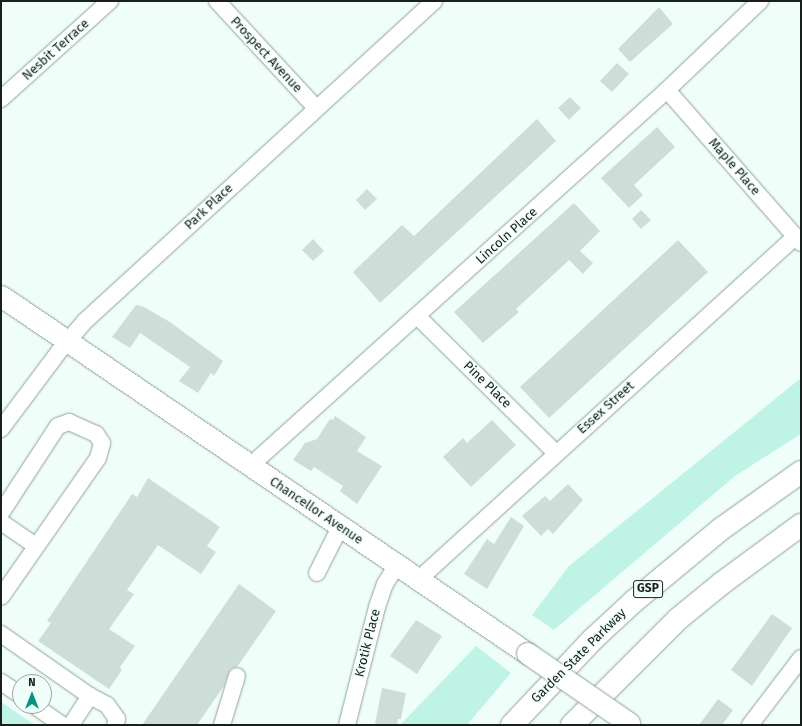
<!DOCTYPE html>
<style>
body{margin:0}
#map{position:relative;width:802px;height:726px;overflow:hidden;background:#f0fefa;font-family:"Fira Sans",sans-serif}
div>[style]{position:absolute}
.green>*{inset:0;background:#bef3e6}
.building>*{inset:0;background:#cdded9}
.roads{filter:drop-shadow(0 0 1px #90a09b) drop-shadow(0 0 1px #90a09b)}
.minor>*{height:16px;margin:-8px;padding:0 8px;transform-origin:8px;border-radius:8px;background:#fff}
.major>*{height:21px;margin:-10.5px;padding:0 10.5px;transform-origin:10.5px;border-radius:10.5px;background:#fff}
.highway>*{height:22px;margin:-11px;padding:0 11px;transform-origin:11px;border-radius:11px;background:#fff}
.bridges{filter:drop-shadow(0 0 1px #90a09b) drop-shadow(0 0 1px #90a09b)}
.major-bridge>*{height:21px;margin:-10.5px;padding:0 10.5px;transform-origin:10.5px;border-radius:10.5px;background:#fff}
span{translate:-50% -50%;white-space:nowrap;text-align:center;line-height:1.15;-webkit-text-stroke:3px #f0fefa;paint-order:stroke}
.shield-label span{padding:1px 3px;background:#f0fefa;border:1px solid;border-radius:3px;-webkit-text-stroke-width:0}
.shield-label{font-size:12px;color:#191f1d;font-weight:700}
.street-label{font-size:13px;color:#191f1d}
.frame{position:absolute;inset:0;border:2px solid #191f1d;pointer-events:none}
.north{position:absolute;left:12px;top:674px;width:40px;height:40px;box-sizing:border-box;background:#f0fefa;border:1px solid #9aa5a2;border-radius:50%;rotate:0deg;font-size:11px;font-weight:700;line-height:16px;text-align:center;color:#191f1d}
.north::after{content:'';display:block;margin:auto;width:14px;height:18px;background:#05927e;clip-path:polygon(50% 0,100% 100%,50% 72%,0 100%)}
</style>
<div id="map">
<div class="green">
<div style="clip-path:polygon(801px 378px,801px 434px,735px 476px,554px 630px,532px 615px,569px 566px)"></div>
<div style="clip-path:polygon(476px 646px,511px 673px,467px 725px,400px 725px)"></div>
<div style="clip-path:polygon(1px 702px,35px 725px,1px 725px)"></div>
</div>
<div class="building">
<div style="clip-path:polygon(659px 7px,673px 24px,630px 62px,618px 49px)"></div>
<div style="clip-path:polygon(617px 63px,629px 74px,612px 92px,600px 81px)"></div>
<div style="clip-path:polygon(570px 97px,581px 108px,569px 120px,558px 108px)"></div>
<div style="clip-path:polygon(537px 119px,556px 141px,380px 303px,353px 272px,402px 225px,414px 236px)"></div>
<div style="clip-path:polygon(657px 127px,675px 147px,634px 185px,643px 195px,629px 208px,601px 178px)"></div>
<div style="clip-path:polygon(367px 189px,377px 199px,365px 210px,356px 200px)"></div>
<div style="clip-path:polygon(574px 203px,600px 231px,580px 251px,593px 263px,583px 274px,569px 260px,566px 263px,516px 309px,519px 312px,483px 343px,454px 312px)"></div>
<div style="clip-path:polygon(641px 210px,651px 220px,641px 229px,632px 219px)"></div>
<div style="clip-path:polygon(313px 239px,324px 251px,313px 261px,302px 250px)"></div>
<div style="clip-path:polygon(678px 240px,708px 272px,549px 418px,520px 387px)"></div>
<div style="clip-path:polygon(136px 305px,142px 306px,170px 322px,223px 361px,214px 376px,211px 373px,198px 393px,179px 381px,190px 367px,140px 333px,130px 348px,112px 337px)"></div>
<div style="clip-path:polygon(335px 416px,366px 437px,357px 451px,382px 466px,357px 504px,340px 491px,343px 486px,314px 467px,311px 471px,293px 460px,305px 443px,317px 439px,330px 419px,333px 420px)"></div>
<div style="clip-path:polygon(492px 420px,516px 445px,471px 487px,443px 457px,463px 438px,467px 443px)"></div>
<div style="clip-path:polygon(148px 478px,220px 527px,207px 546px,216px 552px,201px 574px,158px 545px,127px 590px,134px 594px,109px 629px,135px 646px,120px 667px,122px 670px,109px 689px,38px 641px,51px 623px,47px 621px,132px 494px,137px 497px)"></div>
<div style="clip-path:polygon(568px 484px,583px 500px,553px 534px,548px 529px,541px 536px,522px 516px,545px 496px,550px 501px)"></div>
<div style="clip-path:polygon(511px 517px,524px 526px,487px 589px,464px 574px,487px 539px,494px 544px)"></div>
<div style="clip-path:polygon(239px 584px,276px 611px,237px 667px,230px 669px,224px 686px,197px 725px,142px 725px)"></div>
<div style="clip-path:polygon(772px 614px,792px 628px,752px 686px,731px 670px)"></div>
<div style="clip-path:polygon(416px 620px,442px 636px,417px 674px,390px 656px)"></div>
<div style="clip-path:polygon(382px 688px,406px 693px,401px 719px,398px 719px,397px 725px,375px 724px)"></div>
<div style="clip-path:polygon(718px 699px,733px 710px,722px 725px,699px 725px)"></div>
</div>
<div class="roads">
<div class="minor">
<div style="left:217px;top:1px;width:146px;rotate:47.2deg"></div>
<div style="left:667px;top:90px;width:203px;rotate:48.8deg"></div>
<div style="left:1px;top:99px;width:147px;rotate:-42deg"></div>
<div style="left:418px;top:317px;width:194px;rotate:44.6deg"></div>
<div style="left:1px;top:429px;width:99px;rotate:-53.2deg"></div>
<div style="left:60px;top:350px;width:37px;rotate:-49deg"></div>
<div style="left:84px;top:322px;width:475px;rotate:-42.5deg"></div>
<div style="left:250px;top:466px;width:561px;rotate:-42.04deg"></div>
<div style="left:667px;top:90px;width:129px;rotate:-43.7deg"></div>
<div style="left:1px;top:513px;width:104px;rotate:-56.8deg"></div>
<div style="left:58px;top:426px;width:12px;rotate:-20deg"></div>
<div style="left:69px;top:422px;width:30px;rotate:24deg"></div>
<div style="left:96px;top:434px;width:11px;rotate:56deg"></div>
<div style="left:102px;top:443px;width:16px;rotate:105deg"></div>
<div style="left:98px;top:458px;width:169px;rotate:124.9deg"></div>
<div style="left:1px;top:522px;width:42px;rotate:34.4deg"></div>
<div style="left:317px;top:573px;width:51px;rotate:-63.4deg"></div>
<div style="left:418px;top:580px;width:510px;rotate:-42.3deg"></div>
<div style="left:1px;top:634px;width:108px;rotate:34.9deg"></div>
<div style="left:90px;top:696px;width:19px;rotate:28deg"></div>
<div style="left:107px;top:705px;width:17px;rotate:54deg"></div>
<div style="left:117px;top:719px;width:6px;rotate:108deg"></div>
<div style="left:1px;top:682px;width:23px;rotate:34deg"></div>
<div style="left:35px;top:706px;width:33px;rotate:35deg"></div>
<div style="left:71px;top:725px;width:35px;rotate:-57deg"></div>
<div style="left:222px;top:725px;width:51px;rotate:-73deg"></div>
<div style="left:347px;top:725px;width:122px;rotate:-75.7deg"></div>
<div style="left:377px;top:607px;width:24px;rotate:-71deg"></div>
<div style="left:385px;top:584px;width:22px;rotate:-58deg"></div>
<div style="left:750px;top:725px;width:84px;rotate:-52.7deg"></div>
</div>
<div class="major">
<div style="left:1px;top:296px;width:636px;rotate:34.17deg"></div>
</div>
<div class="highway">
<div style="left:512px;top:725px;width:117px;rotate:-46.7deg"></div>
<div style="left:592px;top:640px;width:56px;rotate:-42.8deg"></div>
<div style="left:633px;top:602px;width:114px;rotate:-39.7deg"></div>
<div style="left:721px;top:529px;width:98px;rotate:-35.5deg"></div>
<div style="left:572px;top:725px;width:150px;rotate:-45deg"></div>
<div style="left:678px;top:619px;width:57px;rotate:-39.3deg"></div>
<div style="left:722px;top:583px;width:98px;rotate:-36.3deg"></div>
</div>
</div>
<div class="bridges">
<div class="major-bridge">
<div style="left:527px;top:653px;width:124px;rotate:34.5deg"></div>
</div>
</div>
<div class="shield-label">
<span style="left:648px;top:589px">GSP</span>
</div>
<div class="street-label">
<span style="left:56px;top:50px;rotate:-42deg">Nesbit Terrace</span>
<span style="left:266px;top:55px;rotate:47deg">Prospect Avenue</span>
<span style="left:734px;top:167px;rotate:49deg">Maple Place</span>
<span style="left:209px;top:207px;rotate:-43deg">Park Place</span>
<span style="left:507px;top:236px;rotate:-42deg">Lincoln Place</span>
<span style="left:487px;top:385px;rotate:44deg">Pine Place</span>
<span style="left:606px;top:408px;rotate:-42deg">Essex Street</span>
<span style="left:316px;top:511px;rotate:34deg">Chancellor Avenue</span>
<span style="left:368px;top:643px;rotate:-76deg">Krotik Place</span>
<span style="left:579px;top:656px;rotate:-45deg">Garden State Parkway</span>
</div>
<div class="frame"></div>
<div class="north">N</div>
</div>
